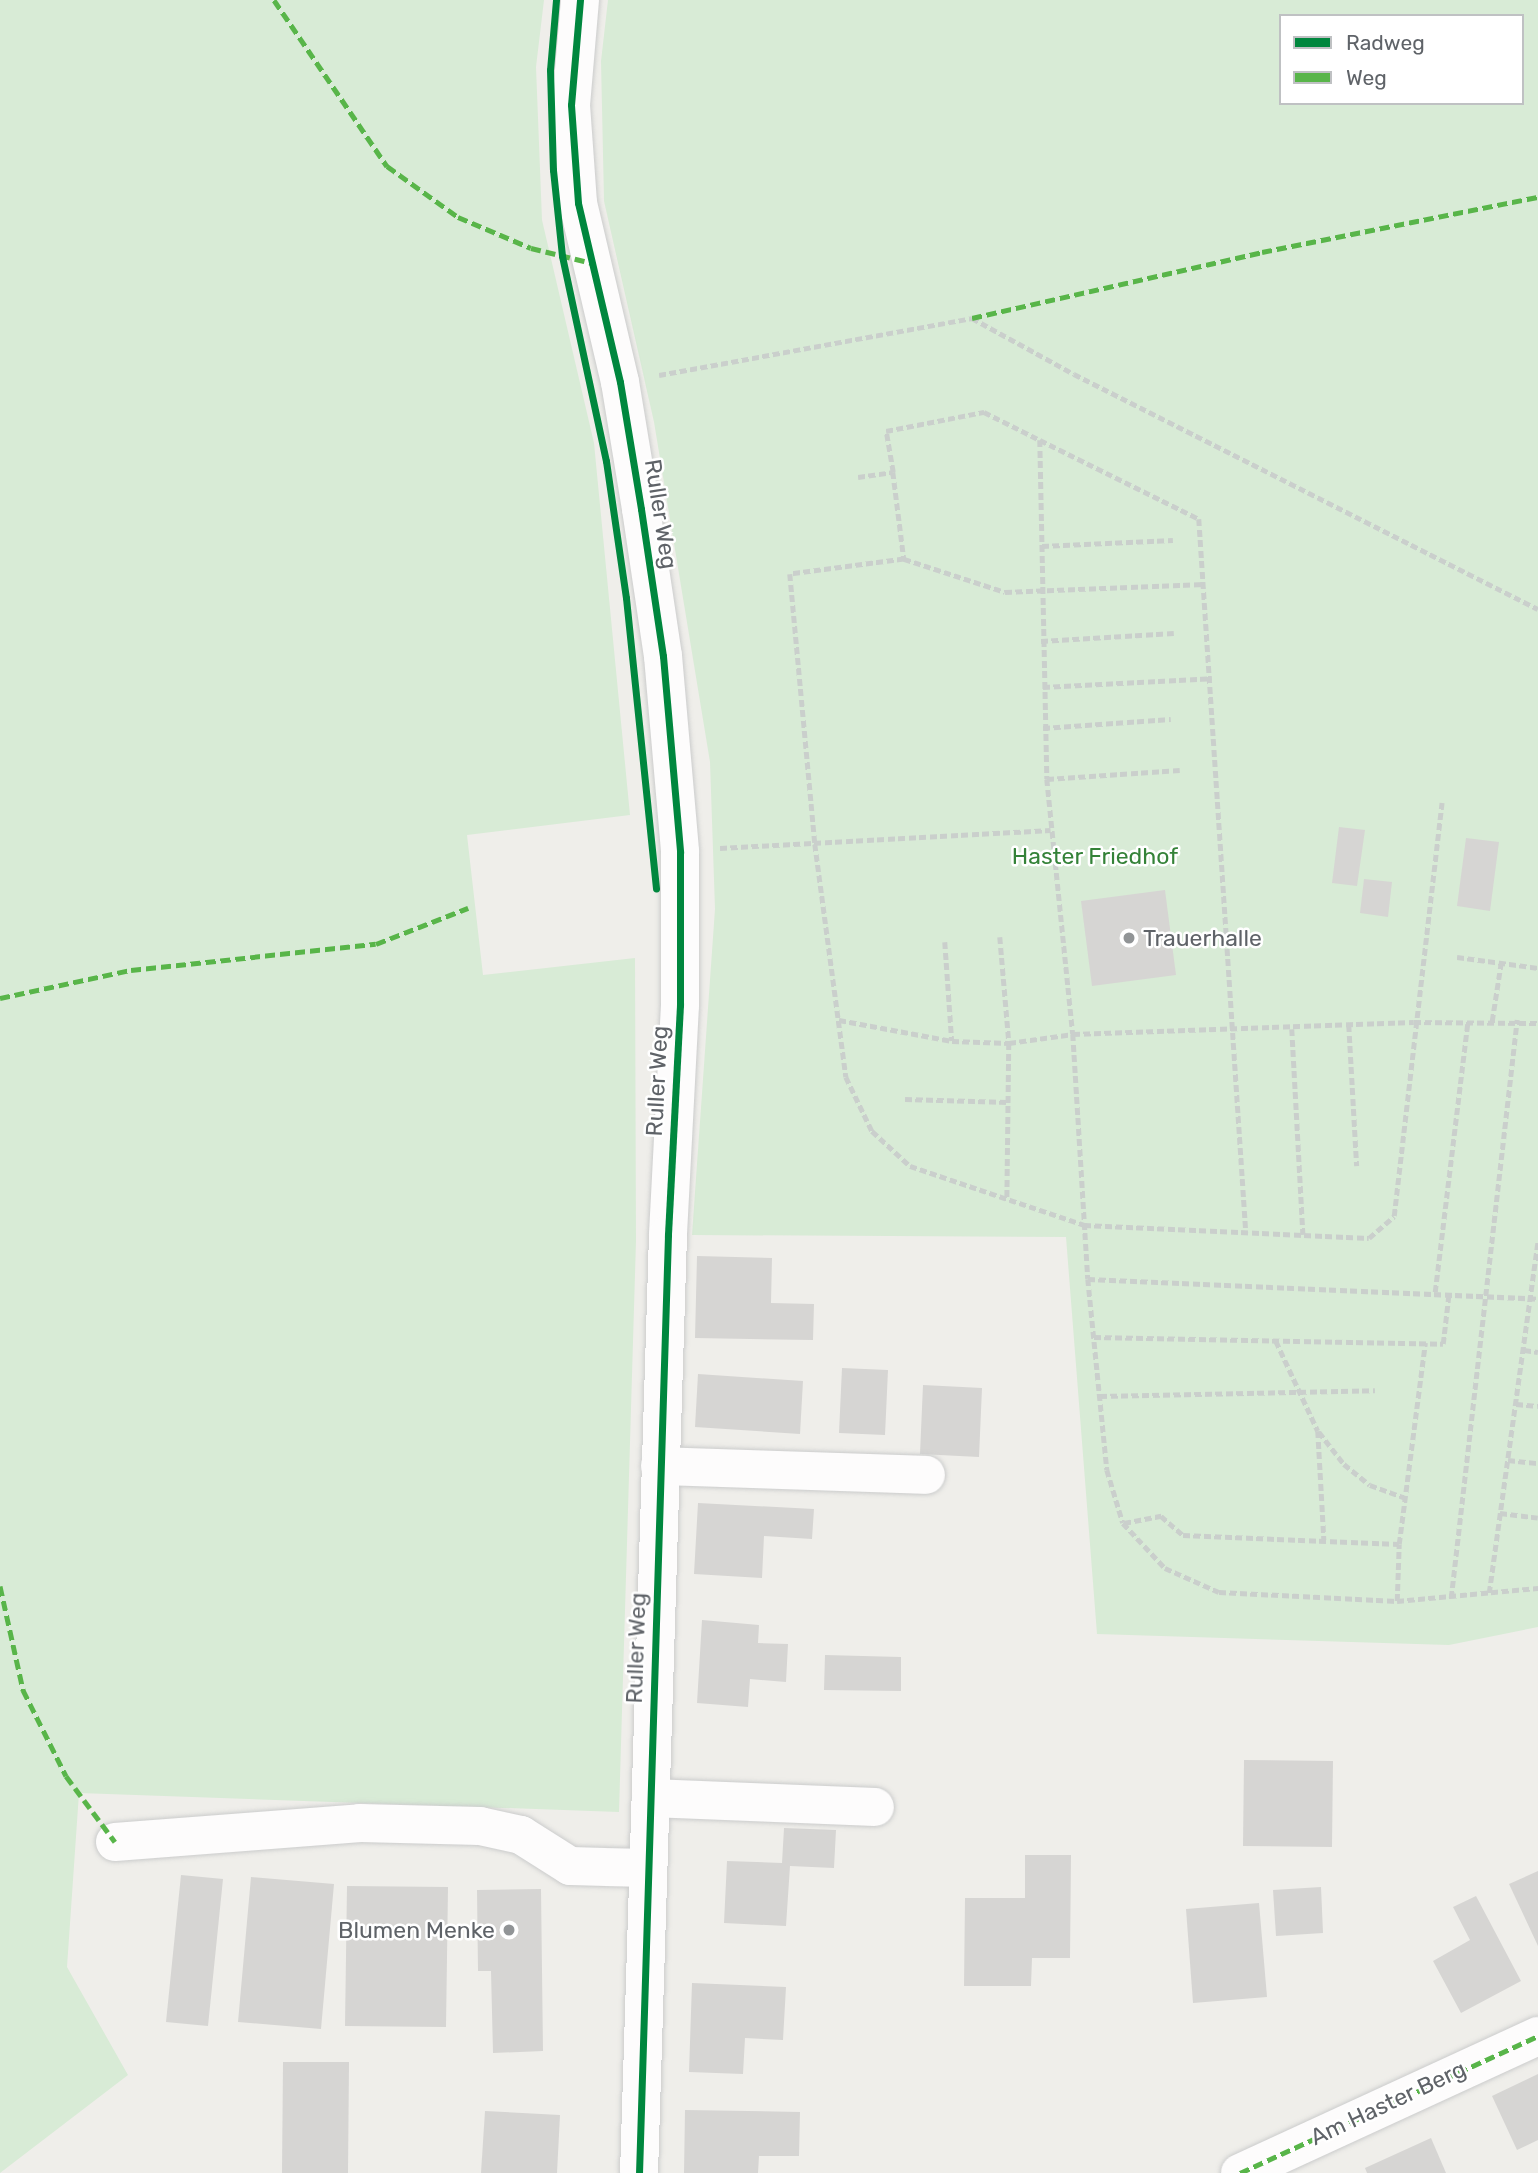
<!DOCTYPE html>
<style>
body{margin:0}
#map{position:relative;width:1538px;height:2173px;overflow:hidden;background:#efeeea;font-family:Rubik,sans-serif}
div>[style]{position:absolute}
.green>*{inset:0;background:#d8ebd6}
.building>*{inset:0;background:#d6d5d3}
.path>*{height:4.5px;margin-top:-2.25px;transform-origin:0;background:repeating-linear-gradient(90deg,#cacfcc 0 7px,transparent 0 10.5px)}
.roads{filter:drop-shadow(0 0 2px #cbcccc) drop-shadow(0 0 2px #cbcccc)}
.minor>*{height:38px;margin:-19px;padding:0 19px;transform-origin:19px;border-radius:19px;background:#fdfcfc}
.quiet>*{height:5px;margin-top:-2.5px;transform-origin:0;background:repeating-linear-gradient(90deg,#58b549 0 10px,transparent 0 15px)}
.cycleway>*{height:7px;margin:-3.5px;padding:0 3.5px;transform-origin:3.5px;border-radius:3.5px;background:#00873e}
.dots>*{width:19px;height:19px;translate:-50% -50%;box-sizing:border-box;border:4px solid #fff;border-radius:50%}
span{translate:-50% -50%;white-space:nowrap;text-align:center;line-height:1.15;-webkit-text-stroke:5px #fff;paint-order:stroke}
.street-label{font-size:23px;color:#5f6368}
.park-label{font-size:23px;color:#348238}
.poi-label{font-size:23px;color:#5f6368}
.left{translate:0 -50%;text-align:left}
.right{translate:-100% -50%;text-align:right}
.legend{position:absolute;left:1279px;top:14px;width:245px;height:91px;box-sizing:border-box;background:#fff;border:2px solid #bfc1c3;margin:0;padding:9px 12px;list-style:none;font-size:21px;color:#5f6368}
.legend li{display:flex;align-items:center;gap:14px;height:35px}
.legend b{width:35px;border:2px solid #bfc1c3}
</style>
<div id="map">
<div class="green">
<div style="clip-path:polygon(0 0,544px 0,536px 67px,542px 220px,594px 443px,630px 815px,467px 835px,483px 975px,635px 958px,636px 1241px,619px 1812px,79px 1793px,67px 1967px,128px 2075px,0 2173px)"></div>
<div style="clip-path:polygon(evenodd,608px 0,1538px 0,1538px 1627px,1449px 1645px,1097px 1634px,1066px 1237px,692px 1235px,715px 909px,710px 762px,654px 422px,604px 201px,601px 61px,608px 0,1281px 16px,1522px 16px,1522px 103px,1281px 103px,1281px 16px)"></div>
</div>
<div class="building">
<div style="clip-path:polygon(1339px 827px,1365px 830px,1357px 886px,1332px 883px)"></div>
<div style="clip-path:polygon(1466px 838px,1499px 842px,1490px 911px,1457px 906px)"></div>
<div style="clip-path:polygon(1364px 879px,1392px 882px,1388px 917px,1360px 913px)"></div>
<div style="clip-path:polygon(1165px 890px,1176px 975px,1092px 986px,1081px 901px)"></div>
<div style="clip-path:polygon(697px 1256px,772px 1258px,771px 1303px,814px 1304px,813px 1340px,695px 1338px)"></div>
<div style="clip-path:polygon(842px 1368px,888px 1370px,885px 1435px,839px 1433px)"></div>
<div style="clip-path:polygon(698px 1374px,803px 1381px,800px 1434px,695px 1427px)"></div>
<div style="clip-path:polygon(923px 1385px,982px 1388px,979px 1457px,920px 1454px)"></div>
<div style="clip-path:polygon(698px 1503px,814px 1509px,812px 1539px,764px 1536px,762px 1578px,694px 1574px)"></div>
<div style="clip-path:polygon(702px 1620px,759px 1625px,758px 1643px,788px 1644px,786px 1682px,750px 1679px,748px 1707px,697px 1703px)"></div>
<div style="clip-path:polygon(825px 1655px,901px 1657px,901px 1691px,824px 1690px)"></div>
<div style="clip-path:polygon(1244px 1760px,1333px 1761px,1332px 1847px,1243px 1846px)"></div>
<div style="clip-path:polygon(784px 1828px,836px 1830px,834px 1868px,790px 1866px,786px 1926px,724px 1923px,727px 1861px,782px 1863px)"></div>
<div style="clip-path:polygon(1025px 1855px,1071px 1855px,1070px 1958px,1032px 1958px,1031px 1986px,964px 1986px,965px 1898px,1025px 1898px)"></div>
<div style="clip-path:polygon(1538px 1871px,1538px 1946px,1509px 1884px)"></div>
<div style="clip-path:polygon(181px 1875px,223px 1879px,208px 2026px,166px 2022px)"></div>
<div style="clip-path:polygon(251px 1877px,334px 1884px,321px 2029px,238px 2022px)"></div>
<div style="clip-path:polygon(347px 1886px,448px 1887px,446px 2027px,345px 2026px)"></div>
<div style="clip-path:polygon(1321px 1887px,1323px 1933px,1276px 1936px,1273px 1890px)"></div>
<div style="clip-path:polygon(541px 1889px,543px 2051px,493px 2053px,491px 1971px,478px 1971px,477px 1890px)"></div>
<div style="clip-path:polygon(1476px 1896px,1521px 1981px,1461px 2013px,1433px 1961px,1470px 1940px,1453px 1907px)"></div>
<div style="clip-path:polygon(1259px 1903px,1267px 1997px,1193px 2003px,1186px 1909px)"></div>
<div style="clip-path:polygon(692px 1983px,786px 1987px,783px 2040px,745px 2038px,743px 2074px,689px 2072px)"></div>
<div style="clip-path:polygon(283px 2062px,349px 2062px,348px 2173px,282px 2173px)"></div>
<div style="clip-path:polygon(1538px 2074px,1538px 2140px,1517px 2150px,1492px 2096px)"></div>
<div style="clip-path:polygon(685px 2110px,800px 2112px,799px 2156px,759px 2156px,758px 2173px,684px 2173px)"></div>
<div style="clip-path:polygon(485px 2111px,560px 2115px,557px 2173px,481px 2173px)"></div>
<div style="clip-path:polygon(1431px 2138px,1446px 2173px,1367px 2173px,1365px 2168px)"></div>
</div>
<div class="path">
<div style="left:659px;top:375px;width:318px;rotate:-10.3deg"></div>
<div style="left:972px;top:318px;width:116px;rotate:28.8deg"></div>
<div style="left:1074px;top:374px;width:520px;rotate:26.86deg"></div>
<div style="left:1040px;top:440px;width:178px;rotate:26.4deg"></div>
<div style="left:1199px;top:519px;width:715px;rotate:86.23deg"></div>
<div style="left:893px;top:472px;width:42px;rotate:-99.7deg"></div>
<div style="left:886px;top:431px;width:100px;rotate:-11deg"></div>
<div style="left:984px;top:412px;width:63px;rotate:26.6deg"></div>
<div style="left:1040px;top:440px;width:339px;rotate:88.8deg"></div>
<div style="left:1047px;top:779px;width:256px;rotate:84.2deg"></div>
<div style="left:1073px;top:1034px;width:245px;rotate:86.5deg"></div>
<div style="left:1088px;top:1279px;width:192px;rotate:84.3deg"></div>
<div style="left:1107px;top:1470px;width:55px;rotate:73.2deg"></div>
<div style="left:1123px;top:1523px;width:62px;rotate:47deg"></div>
<div style="left:1165px;top:1568px;width:59px;rotate:24deg"></div>
<div style="left:1219px;top:1592px;width:178px;rotate:2.9deg"></div>
<div style="left:1397px;top:1601px;width:142px;rotate:-5.3deg"></div>
<div style="left:858px;top:477px;width:35px;rotate:-8deg"></div>
<div style="left:893px;top:472px;width:88px;rotate:82.8deg"></div>
<div style="left:904px;top:559px;width:106px;rotate:18.1deg"></div>
<div style="left:1005px;top:592px;width:200px;rotate:-2.3deg"></div>
<div style="left:1042px;top:546px;width:131px;rotate:-2.6deg"></div>
<div style="left:904px;top:559px;width:115px;rotate:172.5deg"></div>
<div style="left:790px;top:574px;width:271px;rotate:84.7deg"></div>
<div style="left:815px;top:844px;width:235px;rotate:82.4deg"></div>
<div style="left:846px;top:1077px;width:60px;rotate:64.3deg"></div>
<div style="left:872px;top:1131px;width:52px;rotate:42.6deg"></div>
<div style="left:910px;top:1166px;width:184px;rotate:18.7deg"></div>
<div style="left:1084px;top:1225px;width:285px;rotate:2.6deg"></div>
<div style="left:1369px;top:1238px;width:33px;rotate:-41deg"></div>
<div style="left:1394px;top:1216px;width:416px;rotate:-83.4deg"></div>
<div style="left:1041px;top:641px;width:133px;rotate:-3.4deg"></div>
<div style="left:1043px;top:687px;width:169px;rotate:-3deg"></div>
<div style="left:1043px;top:728px;width:128px;rotate:-4deg"></div>
<div style="left:1047px;top:779px;width:133px;rotate:-3.9deg"></div>
<div style="left:720px;top:848px;width:331px;rotate:-3.1deg"></div>
<div style="left:1000px;top:937px;width:106px;rotate:85.1deg"></div>
<div style="left:1009px;top:1043px;width:156px;rotate:90.7deg"></div>
<div style="left:945px;top:942px;width:99px;rotate:86deg"></div>
<div style="left:1457px;top:957px;width:82px;rotate:7.7deg"></div>
<div style="left:839px;top:1020px;width:115px;rotate:10.5deg"></div>
<div style="left:952px;top:1041px;width:57px;rotate:2deg"></div>
<div style="left:1009px;top:1043px;width:65px;rotate:-8deg"></div>
<div style="left:1073px;top:1034px;width:341px;rotate:-2deg"></div>
<div style="left:1414px;top:1022px;width:124px;rotate:0.5deg"></div>
<div style="left:1492px;top:1021px;width:59px;rotate:-81.2deg"></div>
<div style="left:1349px;top:1025px;width:141px;rotate:86.8deg"></div>
<div style="left:1292px;top:1029px;width:206px;rotate:86.9deg"></div>
<div style="left:905px;top:1099px;width:103px;rotate:1.7deg"></div>
<div style="left:1088px;top:1279px;width:450px;rotate:2.5deg"></div>
<div style="left:1435px;top:1292px;width:273px;rotate:-83.1deg"></div>
<div style="left:1094px;top:1337px;width:349px;rotate:1.1deg"></div>
<div style="left:1443px;top:1344px;width:52px;rotate:-83.4deg"></div>
<div style="left:1276px;top:1341px;width:99px;rotate:65deg"></div>
<div style="left:1318px;top:1431px;width:109px;rotate:86.8deg"></div>
<div style="left:1524px;top:1350px;width:14px;rotate:8deg"></div>
<div style="left:1100px;top:1396px;width:275px;rotate:-1.2deg"></div>
<div style="left:1516px;top:1404px;width:22px;rotate:5deg"></div>
<div style="left:1319px;top:1432px;width:41px;rotate:52deg"></div>
<div style="left:1344px;top:1464px;width:33px;rotate:39deg"></div>
<div style="left:1370px;top:1485px;width:38px;rotate:20deg"></div>
<div style="left:1508px;top:1460px;width:30px;rotate:6deg"></div>
<div style="left:1500px;top:1513px;width:38px;rotate:7deg"></div>
<div style="left:1124px;top:1523px;width:38px;rotate:-11deg"></div>
<div style="left:1161px;top:1516px;width:29px;rotate:41deg"></div>
<div style="left:1183px;top:1535px;width:216px;rotate:2.4deg"></div>
<div style="left:1489px;top:1593px;width:354px;rotate:-82.1deg"></div>
<div style="left:1451px;top:1598px;width:582px;rotate:-83.49deg"></div>
<div style="left:1397px;top:1601px;width:57px;rotate:-88deg"></div>
<div style="left:1399px;top:1544px;width:203px;rotate:-82.6deg"></div>
</div>
<div class="roads">
<div class="minor">
<div style="left:580px;top:0;width:105px;rotate:94.9deg"></div>
<div style="left:571px;top:105px;width:98px;rotate:85.9deg"></div>
<div style="left:578px;top:203px;width:184px;rotate:76.8deg"></div>
<div style="left:620px;top:382px;width:129px;rotate:80.6deg"></div>
<div style="left:641px;top:509px;width:149px;rotate:81.5deg"></div>
<div style="left:663px;top:656px;width:197px;rotate:85deg"></div>
<div style="left:680px;top:852px;width:153px;rotate:90deg"></div>
<div style="left:680px;top:1005px;width:230px;rotate:93deg"></div>
<div style="left:668px;top:1235px;width:938px;rotate:91.77deg"></div>
<div style="left:660px;top:1466px;width:266px;rotate:1.9deg"></div>
<div style="left:651px;top:1798px;width:224px;rotate:2.3deg"></div>
<div style="left:115px;top:1842px;width:246px;rotate:-4.4deg"></div>
<div style="left:360px;top:1823px;width:120px;rotate:1.4deg"></div>
<div style="left:480px;top:1826px;width:42px;rotate:12.4deg"></div>
<div style="left:521px;top:1835px;width:58px;rotate:32.3deg"></div>
<div style="left:570px;top:1866px;width:78px;rotate:1.5deg"></div>
<div style="left:1240px;top:2173px;width:328px;rotate:-24.7deg"></div>
</div>
</div>
<div class="quiet">
<div style="left:274px;top:0;width:201px;rotate:55.8deg"></div>
<div style="left:387px;top:166px;width:87px;rotate:35.7deg"></div>
<div style="left:458px;top:217px;width:79px;rotate:23deg"></div>
<div style="left:531px;top:248px;width:63px;rotate:13.8deg"></div>
<div style="left:972px;top:318px;width:297px;rotate:-12.8deg"></div>
<div style="left:1262px;top:252px;width:281px;rotate:-11.3deg"></div>
<div style="left:0;top:998px;width:134px;rotate:-12.1deg"></div>
<div style="left:131px;top:970px;width:246px;rotate:-6.1deg"></div>
<div style="left:376px;top:944px;width:99px;rotate:-21.4deg"></div>
<div style="left:0;top:1586px;width:107px;rotate:77.5deg"></div>
<div style="left:23px;top:1690px;width:96px;rotate:63.4deg"></div>
<div style="left:66px;top:1776px;width:82px;rotate:53.4deg"></div>
<div style="left:1240px;top:2173px;width:328px;rotate:-24.7deg"></div>
</div>
<div class="cycleway">
<div style="left:556px;top:0;width:70px;rotate:94.9deg"></div>
<div style="left:550px;top:70px;width:100px;rotate:88.3deg"></div>
<div style="left:553px;top:170px;width:86px;rotate:84deg"></div>
<div style="left:562px;top:256px;width:210px;rotate:77.9deg"></div>
<div style="left:606px;top:461px;width:138px;rotate:81.7deg"></div>
<div style="left:626px;top:598px;width:292px;rotate:84.1deg"></div>
<div style="left:580px;top:0;width:105px;rotate:94.9deg"></div>
<div style="left:571px;top:105px;width:98px;rotate:85.9deg"></div>
<div style="left:578px;top:203px;width:184px;rotate:76.8deg"></div>
<div style="left:620px;top:382px;width:129px;rotate:80.6deg"></div>
<div style="left:641px;top:509px;width:149px;rotate:81.5deg"></div>
<div style="left:663px;top:656px;width:197px;rotate:85deg"></div>
<div style="left:680px;top:852px;width:153px;rotate:90deg"></div>
<div style="left:680px;top:1005px;width:230px;rotate:93deg"></div>
<div style="left:668px;top:1235px;width:938px;rotate:91.77deg"></div>
</div>
<div class="dots">
<div style="left:1129px;top:938px;background:#919496"></div>
<div style="left:509px;top:1930px;background:#919496"></div>
</div>
<div class="street-label">
<span style="left:661px;top:514px;rotate:81deg">Ruller Weg</span>
<span style="left:657px;top:1081px;rotate:-87deg">Ruller Weg</span>
<span style="left:636px;top:1648px;rotate:-88deg">Ruller Weg</span>
<span style="left:1388px;top:2103px;rotate:-25deg">Am Haster Berg</span>
</div>
<div class="park-label">
<span style="left:1095px;top:856px">Haster Friedhof</span>
</div>
<div class="poi-label">
<span class="left" style="left:1143px;top:938px">Trauerhalle</span>
<span class="right" style="left:495px;top:1930px">Blumen Menke</span>
</div>
<ul class="legend">
<li><b style="height:9px;background:#00873e"></b>Radweg</li>
<li><b style="height:9px;background:#58b549"></b>Weg</li>
</ul>
</div>
